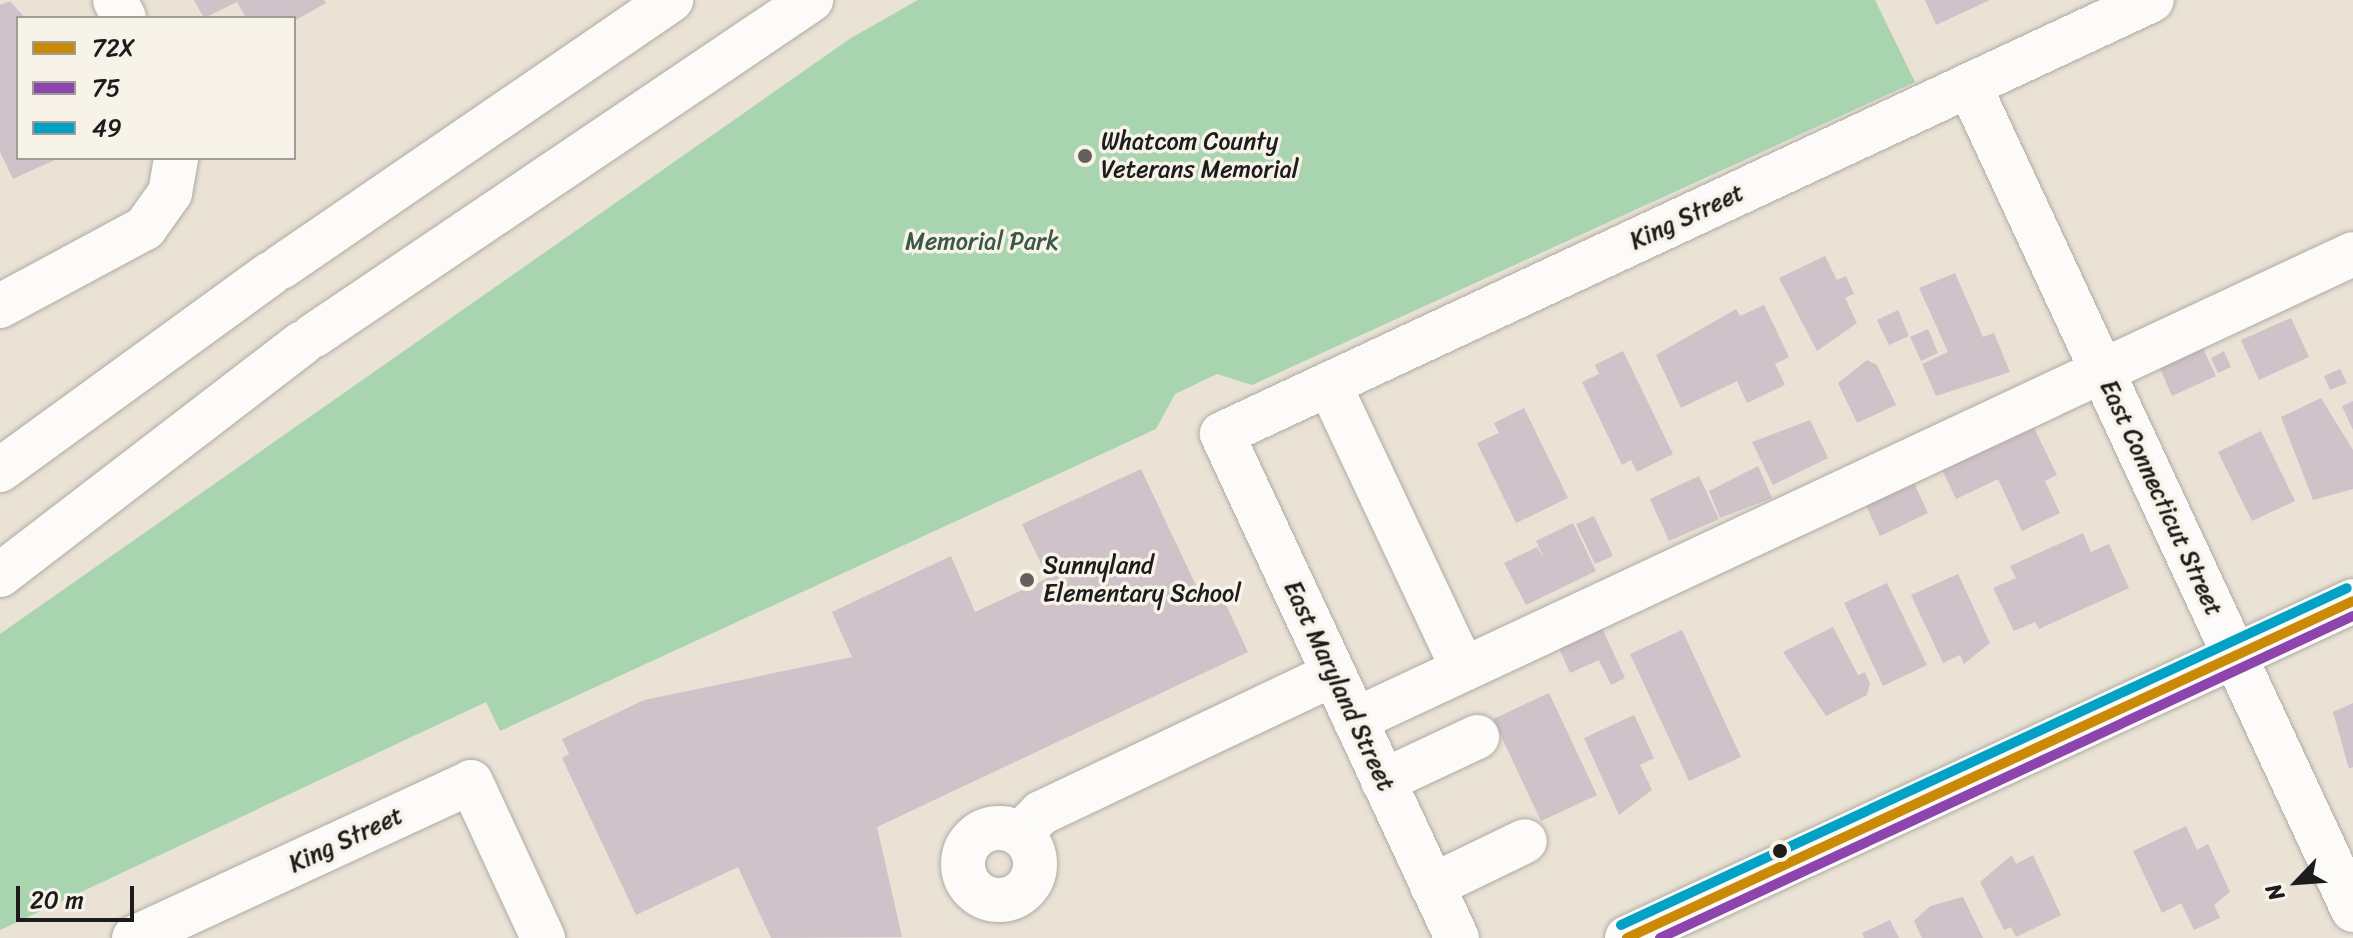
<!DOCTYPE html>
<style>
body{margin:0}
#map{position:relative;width:2353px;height:938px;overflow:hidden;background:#e9e2d5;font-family:Sriracha,sans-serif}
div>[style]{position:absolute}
.green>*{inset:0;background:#a8d5af}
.building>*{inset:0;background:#cfc2c9}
.roads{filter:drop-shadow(0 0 2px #afaba3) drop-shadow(0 0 2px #afaba3)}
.minor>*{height:44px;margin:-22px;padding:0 22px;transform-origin:22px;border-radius:22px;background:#fcfbf9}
.minor>.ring{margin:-22px;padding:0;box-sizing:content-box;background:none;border:44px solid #fcfbf9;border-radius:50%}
.major>*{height:44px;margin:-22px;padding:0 22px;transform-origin:22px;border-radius:22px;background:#fcfbf9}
.highway>*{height:44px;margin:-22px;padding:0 22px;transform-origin:22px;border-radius:22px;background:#fcfbf9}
.bus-1>*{height:10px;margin:-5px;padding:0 5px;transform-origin:5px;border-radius:5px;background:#cb8a06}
.bus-2>*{height:10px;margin:-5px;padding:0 5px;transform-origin:5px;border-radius:5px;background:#8e44ad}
.bus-3>*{height:10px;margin:-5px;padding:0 5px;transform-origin:5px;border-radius:5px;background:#01a2c5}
.dots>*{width:22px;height:22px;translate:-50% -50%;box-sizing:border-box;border:4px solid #f7f3e8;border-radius:50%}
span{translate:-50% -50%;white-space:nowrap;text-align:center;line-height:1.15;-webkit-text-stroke:7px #f7f3e8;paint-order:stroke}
.poi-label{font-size:24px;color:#1c1c1c}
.left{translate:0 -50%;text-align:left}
.street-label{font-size:24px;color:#1c1c1c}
.park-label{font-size:24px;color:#3a5945}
.legend{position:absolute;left:16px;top:16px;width:280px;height:144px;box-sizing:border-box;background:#f7f3e8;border:2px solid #9f9d96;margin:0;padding:10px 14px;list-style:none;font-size:24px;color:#1c1c1c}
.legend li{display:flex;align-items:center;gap:16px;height:40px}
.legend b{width:40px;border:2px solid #9f9d96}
.north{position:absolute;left:2257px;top:842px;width:80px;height:80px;-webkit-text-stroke:6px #f7f3e8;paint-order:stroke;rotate:245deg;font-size:22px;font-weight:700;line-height:32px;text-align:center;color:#1c1c1c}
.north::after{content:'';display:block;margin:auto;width:28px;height:36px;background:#1c1c1c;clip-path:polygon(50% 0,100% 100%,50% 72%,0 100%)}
.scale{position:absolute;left:16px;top:886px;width:118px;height:36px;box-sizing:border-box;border:4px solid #1c1c1c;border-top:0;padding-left:10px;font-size:24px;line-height:28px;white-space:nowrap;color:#1c1c1c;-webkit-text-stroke:6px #f7f3e8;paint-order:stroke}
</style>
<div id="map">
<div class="green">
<div style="clip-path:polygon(918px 0,1875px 0,1915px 82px,1252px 385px,1217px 374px,1175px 394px,1156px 429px,500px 731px,486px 702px,0 930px,0 634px,851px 38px)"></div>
</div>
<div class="building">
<div style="clip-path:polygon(194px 0,324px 0,326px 3px,294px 21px,246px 18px,237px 2px,204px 18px)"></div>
<div style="clip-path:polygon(1925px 0,1990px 0,1936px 25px)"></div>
<div style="clip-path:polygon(10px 1px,25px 18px,18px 18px,18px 158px,59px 158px,13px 179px,0 152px,0 5px)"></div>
<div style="clip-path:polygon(1825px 256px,1837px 280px,1846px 276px,1854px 294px,1845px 298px,1857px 323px,1817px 351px,1779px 278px)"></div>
<div style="clip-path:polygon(1955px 273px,1983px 337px,1994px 333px,2010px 372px,1936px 396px,1922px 364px,1948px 352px,1919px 288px)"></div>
<div style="clip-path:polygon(1764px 305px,1789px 357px,1775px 364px,1785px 385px,1747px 403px,1737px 381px,1681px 408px,1656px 355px,1736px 309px,1740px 316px)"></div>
<div style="clip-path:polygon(1898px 310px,1909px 336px,1889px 345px,1877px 320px)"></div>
<div style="clip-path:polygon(2291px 318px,2309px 357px,2259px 380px,2241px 340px)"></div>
<div style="clip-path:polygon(1928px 329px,1938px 353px,1921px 361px,1910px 337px)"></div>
<div style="clip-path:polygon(2199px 340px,2216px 376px,2172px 396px,2156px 359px)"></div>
<div style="clip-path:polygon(1623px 351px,1673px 454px,1637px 472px,1631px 460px,1622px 465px,1582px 382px,1599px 374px,1595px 365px)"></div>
<div style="clip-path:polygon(2224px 351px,2231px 367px,2218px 373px,2211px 358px)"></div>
<div style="clip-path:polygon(1867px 360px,1877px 365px,1896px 405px,1857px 423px,1838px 383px)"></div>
<div style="clip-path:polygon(2340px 369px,2347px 383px,2330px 390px,2324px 376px)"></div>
<div style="clip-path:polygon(2321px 398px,2353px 450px,2353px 489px,2313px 500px,2281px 417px)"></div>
<div style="clip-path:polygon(2353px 401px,2353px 430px,2342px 406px)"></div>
<div style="clip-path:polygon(1524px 408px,1568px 498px,1516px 523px,1477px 443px,1499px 433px,1494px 423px)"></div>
<div style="clip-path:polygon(1810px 420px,1828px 458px,1773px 485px,1752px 442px)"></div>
<div style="clip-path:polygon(2034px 428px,2057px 475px,2045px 481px,2060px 513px,2022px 531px,1998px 479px,1956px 499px,1936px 457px,1990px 432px,1996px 446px)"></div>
<div style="clip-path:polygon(2261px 431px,2295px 501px,2252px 521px,2218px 452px)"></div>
<div style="clip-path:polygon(1758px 466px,1772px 498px,1720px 518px,1709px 491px)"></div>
<div style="clip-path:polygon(1141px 469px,1200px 594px,1217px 586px,1248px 652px,877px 827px,902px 937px,771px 938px,738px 867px,636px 915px,562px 758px,569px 754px,562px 739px,644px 700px,852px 657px,832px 612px,951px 556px,975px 612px,1048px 578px,1022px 524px)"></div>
<div style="clip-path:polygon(1699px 476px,1719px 519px,1669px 541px,1650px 499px)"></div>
<div style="clip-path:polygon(1913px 481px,1928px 513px,1880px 536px,1865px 503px)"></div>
<div style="clip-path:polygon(1594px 516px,1613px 556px,1595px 564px,1576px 524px)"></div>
<div style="clip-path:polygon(1573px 523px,1596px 571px,1526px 605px,1504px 563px,1537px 547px,1544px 558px,1536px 541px)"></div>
<div style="clip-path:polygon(2083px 533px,2091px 552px,2109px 544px,2129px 588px,2039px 629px,2035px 622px,2014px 631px,1993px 588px,2016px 578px,2010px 566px)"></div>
<div style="clip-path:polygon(1958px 574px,1990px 643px,1964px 664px,1960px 655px,1943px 663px,1911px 595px)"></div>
<div style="clip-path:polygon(1887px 583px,1927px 665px,1883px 686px,1844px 603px)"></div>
<div style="clip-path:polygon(1597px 617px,1625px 678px,1611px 685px,1599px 660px,1570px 673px,1554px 637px)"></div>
<div style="clip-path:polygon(1833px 627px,1858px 675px,1865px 672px,1870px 683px,1867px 695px,1826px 716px,1783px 652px)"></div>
<div style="clip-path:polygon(1682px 630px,1741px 757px,1689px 781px,1630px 654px)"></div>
<div style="clip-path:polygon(1549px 693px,1597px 795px,1541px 821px,1493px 719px)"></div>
<div style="clip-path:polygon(2353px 703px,2353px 767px,2349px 769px,2333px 712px)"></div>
<div style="clip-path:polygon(1634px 715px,1654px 758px,1640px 765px,1652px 790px,1619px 815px,1584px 738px)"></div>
<div style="clip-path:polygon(2186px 826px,2197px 850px,2208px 844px,2230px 892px,2214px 905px,2220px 918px,2194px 930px,2181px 903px,2162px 913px,2133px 851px)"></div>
<div style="clip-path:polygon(2012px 855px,2016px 864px,2033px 855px,2061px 915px,2016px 937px,2011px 927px,2004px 930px,1980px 882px)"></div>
<div style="clip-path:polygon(1963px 897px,1983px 938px,1922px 938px,1914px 921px,1930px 906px)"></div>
<div style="clip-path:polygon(1890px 920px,1899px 938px,1864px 938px,1862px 933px)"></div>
</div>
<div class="roads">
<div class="minor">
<div style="left:115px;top:0;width:20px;rotate:63deg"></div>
<div style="left:1969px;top:85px;width:910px;rotate:65.04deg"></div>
<div style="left:0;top:306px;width:165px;rotate:-28.3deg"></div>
<div style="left:145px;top:228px;width:43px;rotate:-54.5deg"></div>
<div style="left:170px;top:193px;width:36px;rotate:-80deg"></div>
<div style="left:1329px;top:384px;width:315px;rotate:64.8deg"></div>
<div style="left:1355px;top:720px;width:1101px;rotate:-25.03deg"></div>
<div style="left:1383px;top:781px;width:104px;rotate:-25.1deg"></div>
<div class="ring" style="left:963px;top:828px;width:28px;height:28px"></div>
<div style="left:1020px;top:834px;width:30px;rotate:-45deg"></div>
<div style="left:1041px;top:813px;width:324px;rotate:-25.4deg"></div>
<div style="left:1432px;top:886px;width:103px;rotate:-25.8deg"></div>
<div style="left:134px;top:938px;width:371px;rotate:-24.8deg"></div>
<div style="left:471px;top:782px;width:172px;rotate:65.2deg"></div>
<div style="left:1457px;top:938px;width:556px;rotate:-115deg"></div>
<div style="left:1222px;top:434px;width:1026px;rotate:-25.02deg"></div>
</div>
<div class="major">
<div style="left:1627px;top:938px;width:800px;rotate:-24.9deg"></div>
</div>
<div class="highway">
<div style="left:281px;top:267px;width:473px;rotate:-34.4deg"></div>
<div style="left:313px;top:336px;width:601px;rotate:-34.01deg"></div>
<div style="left:0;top:470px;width:334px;rotate:-36deg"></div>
<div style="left:0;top:575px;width:381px;rotate:-37.5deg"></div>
</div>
</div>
<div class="bus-1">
<div style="left:1627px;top:938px;width:800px;rotate:-24.9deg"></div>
</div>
<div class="bus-2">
<div style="left:1660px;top:938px;width:764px;rotate:-24.92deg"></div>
</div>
<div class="bus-3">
<div style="left:1621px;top:925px;width:800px;rotate:-24.9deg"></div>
</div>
<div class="dots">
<div style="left:1085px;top:156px;background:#64615d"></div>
<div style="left:1027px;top:580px;background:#64615d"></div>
<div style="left:1780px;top:851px;background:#1c1c1c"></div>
</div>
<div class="poi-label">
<span class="left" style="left:1101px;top:156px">Whatcom County<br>Veterans Memorial</span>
<span class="left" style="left:1043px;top:580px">Sunnyland<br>Elementary School</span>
</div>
<div class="street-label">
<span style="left:1687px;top:217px;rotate:-25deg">King Street</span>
<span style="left:2161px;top:498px;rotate:65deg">East Connecticut Street</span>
<span style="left:1339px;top:686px;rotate:65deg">East Maryland Street</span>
<span style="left:346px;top:840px;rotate:-25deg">King Street</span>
</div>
<div class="park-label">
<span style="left:982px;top:242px">Memorial Park</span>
</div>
<ul class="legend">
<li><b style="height:10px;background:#cb8a06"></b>72X</li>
<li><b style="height:10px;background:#8e44ad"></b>75</li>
<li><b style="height:10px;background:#01a2c5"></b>49</li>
</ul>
<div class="north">N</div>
<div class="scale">20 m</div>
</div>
